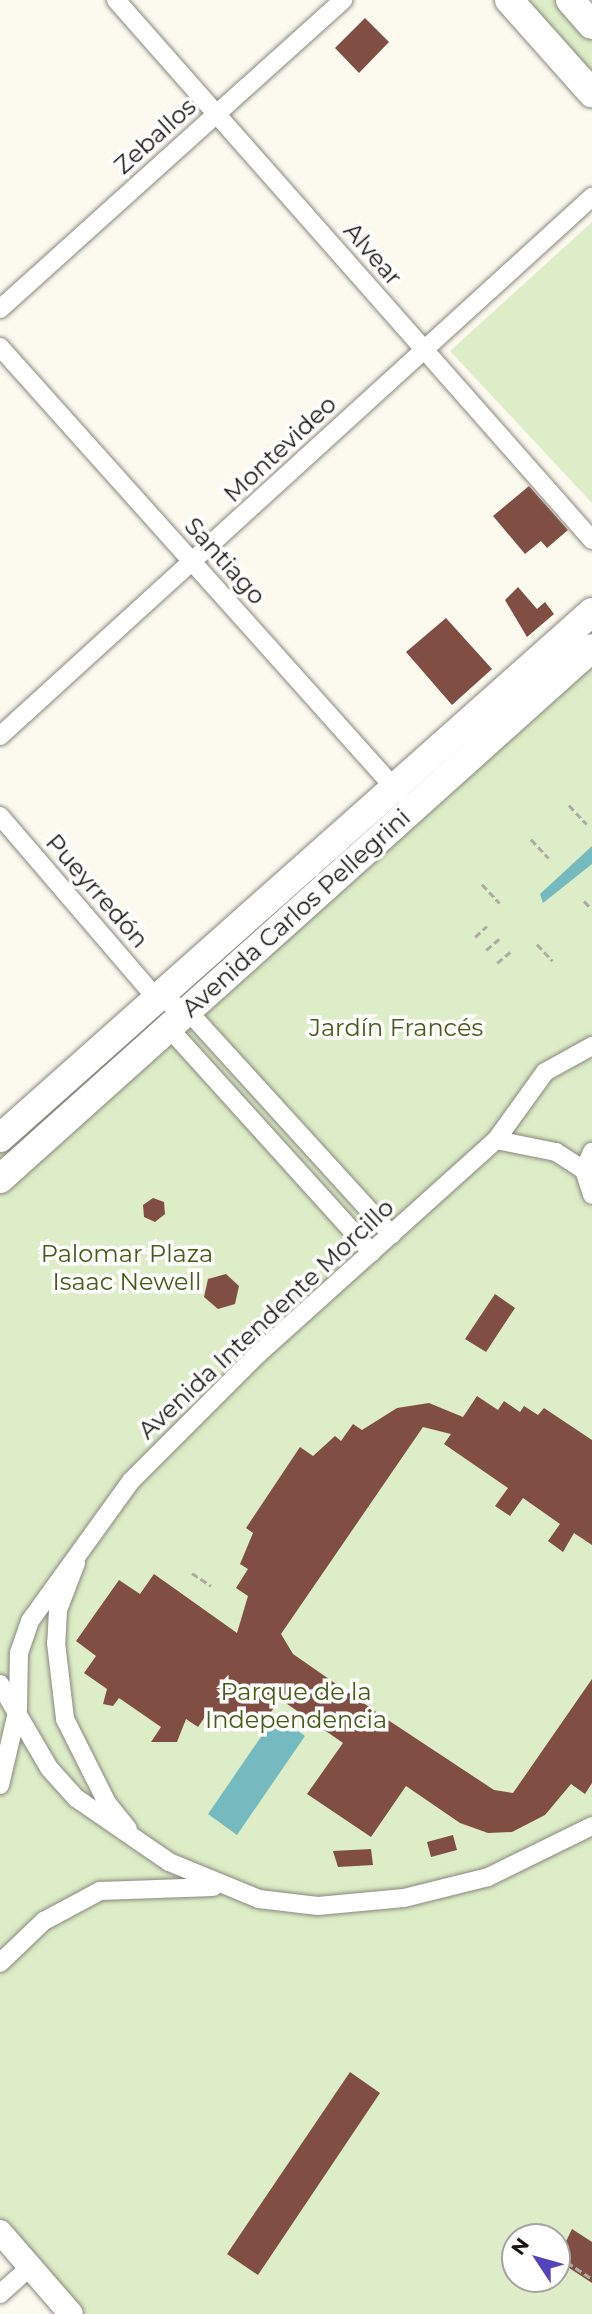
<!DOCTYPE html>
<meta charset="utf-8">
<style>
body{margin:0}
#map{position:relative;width:592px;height:2314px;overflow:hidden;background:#fcfaef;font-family:Montserrat,sans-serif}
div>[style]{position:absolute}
.green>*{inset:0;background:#dcedc7}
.water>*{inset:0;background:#75babe}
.building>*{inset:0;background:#804e43}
.path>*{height:2.5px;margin-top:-1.25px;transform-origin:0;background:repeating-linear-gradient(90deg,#adaca3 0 7px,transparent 0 10.5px)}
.roads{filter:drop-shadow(0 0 2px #89877d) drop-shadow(0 0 2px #89877d)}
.street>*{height:18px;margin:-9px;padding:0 9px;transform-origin:9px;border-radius:9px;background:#fff}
.secondary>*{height:24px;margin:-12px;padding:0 12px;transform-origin:12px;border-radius:12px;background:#fff}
.primary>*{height:28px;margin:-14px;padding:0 14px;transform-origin:14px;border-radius:14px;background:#fff}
span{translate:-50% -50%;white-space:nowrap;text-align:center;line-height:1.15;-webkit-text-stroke:7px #fff;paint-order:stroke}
.street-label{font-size:24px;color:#191814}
.park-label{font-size:24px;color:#455d16}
.north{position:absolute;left:501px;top:2223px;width:70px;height:70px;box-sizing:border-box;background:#fff;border:2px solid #a3a3a1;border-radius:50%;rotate:306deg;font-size:19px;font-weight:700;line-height:28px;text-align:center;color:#191814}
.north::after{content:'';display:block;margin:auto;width:24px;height:32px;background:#5444bb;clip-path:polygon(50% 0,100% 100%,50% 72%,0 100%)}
</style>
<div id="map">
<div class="green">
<div style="clip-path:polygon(509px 0,570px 0,592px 25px,592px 93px)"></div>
<div style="clip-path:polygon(592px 222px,592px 503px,450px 351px)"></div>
<div style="clip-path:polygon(evenodd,592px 612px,592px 2314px,71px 2314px,0 2232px,0 1138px,592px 612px,515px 2237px,557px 2237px,557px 2279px,515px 2279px,515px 2237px)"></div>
</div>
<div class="water">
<div style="clip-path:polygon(592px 846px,592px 864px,543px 903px,540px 894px)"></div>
<div style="clip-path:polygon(276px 1715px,305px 1736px,237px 1835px,208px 1814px)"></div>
</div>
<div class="building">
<div style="clip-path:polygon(365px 18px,389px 42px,359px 73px,335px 48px)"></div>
<div style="clip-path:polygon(529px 486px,568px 530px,547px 548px,541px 541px,525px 554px,493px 516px)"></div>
<div style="clip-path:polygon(518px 587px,537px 609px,545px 602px,554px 614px,527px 637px,505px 600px)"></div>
<div style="clip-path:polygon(446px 618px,492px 669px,452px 705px,406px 652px)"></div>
<div style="clip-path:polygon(153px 1198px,164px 1202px,165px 1214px,155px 1222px,144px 1217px,143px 1205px)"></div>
<div style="clip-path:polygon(226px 1274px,239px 1286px,235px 1304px,218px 1309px,204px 1297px,208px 1279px)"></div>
<div style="clip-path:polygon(495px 1294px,515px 1308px,486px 1352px,465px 1339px)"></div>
<div style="clip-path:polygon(477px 1396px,498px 1410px,504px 1401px,520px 1412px,524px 1406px,538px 1415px,544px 1408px,592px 1440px,592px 1545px,574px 1533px,563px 1552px,548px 1541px,560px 1524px,523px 1498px,510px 1516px,495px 1506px,508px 1488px,444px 1444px,451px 1434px,423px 1427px,281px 1634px,293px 1654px,385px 1718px,494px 1790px,513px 1793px,592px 1679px,592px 1783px,585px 1794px,571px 1784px,545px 1815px,512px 1832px,488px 1833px,460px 1823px,406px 1786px,371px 1837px,307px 1794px,343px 1743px,280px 1699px,262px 1725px,241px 1710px,230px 1725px,209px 1711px,198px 1727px,186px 1719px,177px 1742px,151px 1742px,161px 1727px,119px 1698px,113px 1706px,103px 1704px,107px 1689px,84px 1673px,96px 1656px,76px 1641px,119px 1580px,140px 1594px,154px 1574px,237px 1633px,248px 1596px,236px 1588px,248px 1569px,240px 1564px,253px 1533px,246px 1528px,300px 1447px,313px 1456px,335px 1436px,341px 1441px,353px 1424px,362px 1430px,397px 1408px,429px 1403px,463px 1417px)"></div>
<div style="clip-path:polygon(453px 1835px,457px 1850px,431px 1857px,427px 1842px)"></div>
<div style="clip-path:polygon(371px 1849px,373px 1865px,338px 1867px,333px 1851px)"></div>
<div style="clip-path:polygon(350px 2072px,380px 2093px,258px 2275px,227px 2254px)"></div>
<div style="clip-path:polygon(572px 2229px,592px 2242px,592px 2283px,557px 2260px)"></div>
</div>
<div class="path">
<div style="left:569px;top:805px;width:26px;rotate:47deg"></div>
<div style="left:531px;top:839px;width:26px;rotate:47deg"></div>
<div style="left:482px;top:884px;width:26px;rotate:47deg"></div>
<div style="left:584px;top:901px;width:11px;rotate:45deg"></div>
<div style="left:475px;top:937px;width:16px;rotate:-43deg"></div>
<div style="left:537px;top:944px;width:23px;rotate:47deg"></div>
<div style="left:486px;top:950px;width:17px;rotate:-40deg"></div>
<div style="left:497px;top:963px;width:17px;rotate:-40deg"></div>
<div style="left:192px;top:1573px;width:23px;rotate:34deg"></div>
<div style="left:567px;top:2262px;width:30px;rotate:34deg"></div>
</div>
<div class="roads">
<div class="street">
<div style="left:116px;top:0;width:720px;rotate:48.6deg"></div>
<div style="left:0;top:309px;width:462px;rotate:-42deg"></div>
<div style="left:0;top:347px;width:598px;rotate:48.18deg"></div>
<div style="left:0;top:736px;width:801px;rotate:-42.32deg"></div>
<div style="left:0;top:816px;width:240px;rotate:49.4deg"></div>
<div style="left:156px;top:998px;width:33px;rotate:21deg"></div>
<div style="left:187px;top:1010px;width:304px;rotate:47.7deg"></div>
<div style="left:168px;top:1027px;width:304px;rotate:47.9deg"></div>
<div style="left:496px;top:1140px;width:61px;rotate:11.3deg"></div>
<div style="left:556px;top:1152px;width:33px;rotate:33deg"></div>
<div style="left:584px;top:1170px;width:26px;rotate:72deg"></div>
<div style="left:584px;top:1170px;width:20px;rotate:-66deg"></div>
<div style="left:76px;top:1563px;width:50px;rotate:111deg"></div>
<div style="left:58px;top:1610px;width:33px;rotate:93deg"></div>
<div style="left:56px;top:1643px;width:77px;rotate:83.2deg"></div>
<div style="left:65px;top:1719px;width:94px;rotate:63.4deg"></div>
<div style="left:107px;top:1803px;width:33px;rotate:51deg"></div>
<div style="left:0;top:1684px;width:97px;rotate:59.7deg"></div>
<div style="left:49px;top:1768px;width:40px;rotate:48deg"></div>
<div style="left:76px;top:1798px;width:113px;rotate:34.5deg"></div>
<div style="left:169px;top:1862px;width:97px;rotate:22.3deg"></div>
<div style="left:259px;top:1899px;width:59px;rotate:6.8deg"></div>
<div style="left:318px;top:1906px;width:86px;rotate:-5.3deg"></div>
<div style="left:404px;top:1898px;width:87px;rotate:-14deg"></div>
<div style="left:488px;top:1877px;width:116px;rotate:-26.1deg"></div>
<div style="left:0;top:1785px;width:79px;rotate:-76.8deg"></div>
<div style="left:18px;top:1708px;width:55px;rotate:-89deg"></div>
<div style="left:19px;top:1653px;width:34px;rotate:-71deg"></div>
<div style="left:30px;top:1621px;width:173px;rotate:-54.2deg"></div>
<div style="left:131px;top:1481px;width:178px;rotate:-45deg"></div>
<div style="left:257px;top:1355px;width:321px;rotate:-42deg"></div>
<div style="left:496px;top:1140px;width:84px;rotate:-54.2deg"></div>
<div style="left:545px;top:1072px;width:54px;rotate:-29deg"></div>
<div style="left:0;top:1963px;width:61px;rotate:-43.7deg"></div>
<div style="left:44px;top:1921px;width:64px;rotate:-28.2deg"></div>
<div style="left:100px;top:1891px;width:113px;rotate:-2deg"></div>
<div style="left:0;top:2294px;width:40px;rotate:-42deg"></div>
</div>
<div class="secondary">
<div style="left:0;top:2232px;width:108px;rotate:49.1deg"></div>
</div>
<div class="primary">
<div style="left:509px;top:0;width:125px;rotate:48.3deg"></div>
<div style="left:570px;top:0;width:33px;rotate:49deg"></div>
<div style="left:0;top:1138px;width:792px;rotate:-41.62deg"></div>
<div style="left:0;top:1179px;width:795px;rotate:-41.89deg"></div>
</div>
</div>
<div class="street-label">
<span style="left:155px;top:136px;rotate:-42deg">Zeballos</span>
<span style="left:373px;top:254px;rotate:49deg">Alvear</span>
<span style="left:280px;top:449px;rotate:-43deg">Montevideo</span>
<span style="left:225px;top:561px;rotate:48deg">Santiago</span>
<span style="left:97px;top:891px;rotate:49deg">Pueyrredón</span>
<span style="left:296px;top:913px;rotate:-42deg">Avenida Carlos Pellegrini</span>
<span style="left:266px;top:1319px;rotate:-43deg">Avenida Intendente Morcillo</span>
</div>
<div class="park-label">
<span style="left:396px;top:1028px">Jardín Francés</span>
<span style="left:127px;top:1268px">Palomar Plaza<br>Isaac Newell</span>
<span style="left:296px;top:1706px">Parque de la<br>Independencia</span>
</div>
<div class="north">N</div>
</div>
